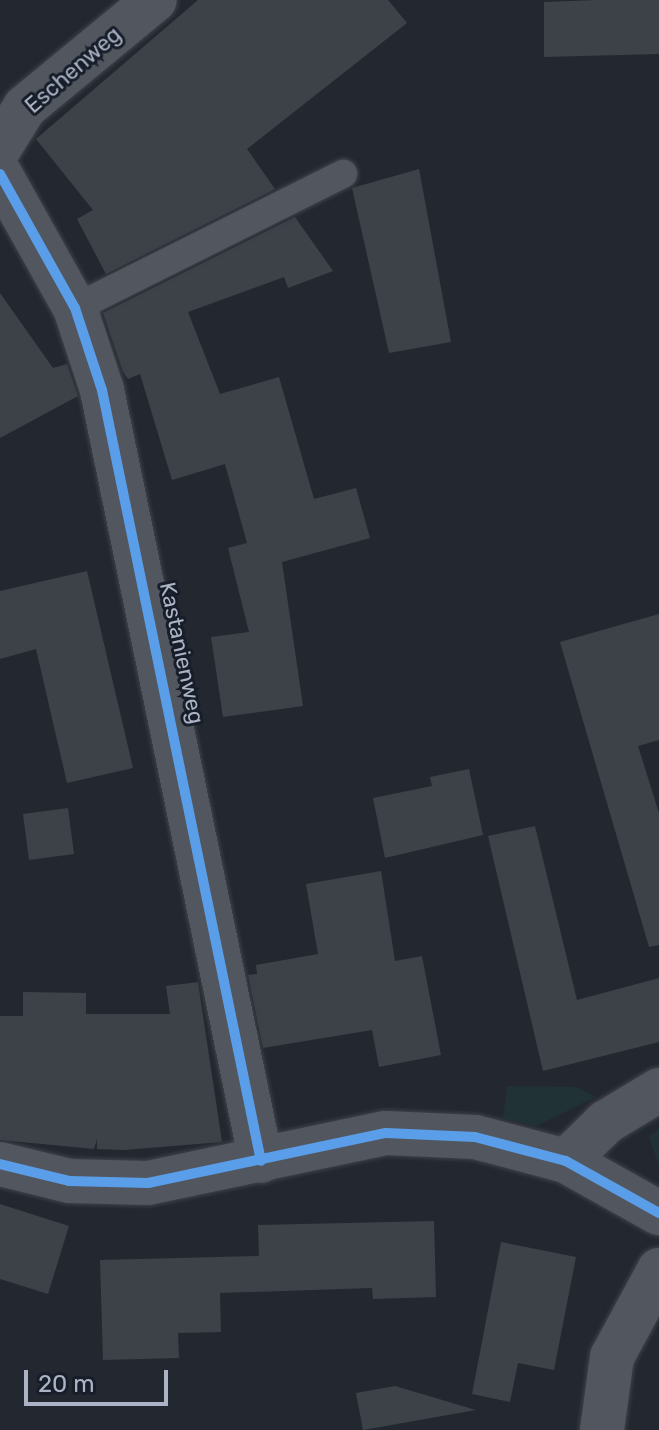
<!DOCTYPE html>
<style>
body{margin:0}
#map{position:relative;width:659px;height:1430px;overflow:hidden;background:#232830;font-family:Rubik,sans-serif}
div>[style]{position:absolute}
.green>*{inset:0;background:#203235}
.building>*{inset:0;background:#3d4249}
.roads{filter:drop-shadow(0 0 2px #3f4249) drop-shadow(0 0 2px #3f4249)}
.service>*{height:28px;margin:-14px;padding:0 14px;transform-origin:14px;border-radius:14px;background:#52575f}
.minor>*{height:44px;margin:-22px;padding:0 22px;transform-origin:22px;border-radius:22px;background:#52575f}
.tertiary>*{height:44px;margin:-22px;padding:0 22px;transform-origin:22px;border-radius:22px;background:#52575f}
.cycleway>*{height:10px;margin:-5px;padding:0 5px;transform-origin:5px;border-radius:5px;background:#5a9eea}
span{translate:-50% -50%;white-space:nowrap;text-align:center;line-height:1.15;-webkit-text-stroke:6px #171e2a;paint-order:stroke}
.street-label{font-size:22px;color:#abb3c4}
.scale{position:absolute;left:24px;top:1370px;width:144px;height:36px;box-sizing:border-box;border:4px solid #abb3c4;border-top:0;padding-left:10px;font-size:24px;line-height:28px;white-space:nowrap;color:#abb3c4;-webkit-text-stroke:6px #171e2a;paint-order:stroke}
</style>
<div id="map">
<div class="green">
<div style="clip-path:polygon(507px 1086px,577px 1087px,596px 1097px,536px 1126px,503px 1118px)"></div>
<div style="clip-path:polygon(659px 1129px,659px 1165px,649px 1137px)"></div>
</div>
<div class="building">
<div style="clip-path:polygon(198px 0,388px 0,407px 23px,247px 149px,275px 189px,106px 274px,77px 219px,93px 210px,36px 139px)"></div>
<div style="clip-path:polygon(597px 0,659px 0,659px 54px,544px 57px,544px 2px)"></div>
<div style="clip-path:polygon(419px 169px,451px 342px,389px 353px,352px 188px)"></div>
<div style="clip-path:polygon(295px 217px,333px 271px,288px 288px,284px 277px,188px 312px,220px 394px,279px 377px,314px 499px,356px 488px,370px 538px,282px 562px,303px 706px,223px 717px,211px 637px,249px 632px,228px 548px,247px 543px,225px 464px,172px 480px,140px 374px,128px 379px,123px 372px,103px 313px)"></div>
<div style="clip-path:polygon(0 293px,53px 368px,67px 364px,78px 396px,0 438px)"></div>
<div style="clip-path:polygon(87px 571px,133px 768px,67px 783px,36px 649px,0 659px,0 591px)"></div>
<div style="clip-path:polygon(659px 614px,659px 740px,638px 746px,659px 813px,659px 945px,649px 947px,560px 642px)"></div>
<div style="clip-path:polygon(469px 769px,483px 835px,385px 858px,373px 798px,432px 786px,430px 777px)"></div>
<div style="clip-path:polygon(68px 808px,74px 854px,29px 860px,23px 814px)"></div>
<div style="clip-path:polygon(535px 826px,577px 1000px,659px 978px,659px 1042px,543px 1071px,488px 836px)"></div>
<div style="clip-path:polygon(381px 871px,395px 961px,422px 956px,441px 1055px,379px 1067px,372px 1030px,263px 1048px,248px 975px,257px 974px,256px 965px,318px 954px,306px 884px)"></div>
<div style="clip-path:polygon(198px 982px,222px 1142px,124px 1150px,97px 1149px,97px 1139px,94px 1149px,0 1140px,0 1016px,23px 1016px,23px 992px,86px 993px,86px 1014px,170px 1014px,166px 986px)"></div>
<div style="clip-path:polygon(0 1204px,69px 1226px,48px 1294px,0 1279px)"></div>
<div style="clip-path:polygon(434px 1221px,436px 1297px,373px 1299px,372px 1288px,220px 1293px,221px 1332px,178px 1333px,179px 1358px,103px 1360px,100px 1260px,259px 1256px,258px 1225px)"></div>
<div style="clip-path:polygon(501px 1242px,576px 1257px,554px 1370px,518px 1363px,510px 1402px,472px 1394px)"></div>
<div style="clip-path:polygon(395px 1386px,476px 1410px,363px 1430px,356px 1393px)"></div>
</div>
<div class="roads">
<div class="service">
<div style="left:75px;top:308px;width:300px;rotate:-26.6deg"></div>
</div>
<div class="minor">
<div style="left:0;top:147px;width:47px;rotate:-58deg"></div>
<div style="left:25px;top:107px;width:168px;rotate:-39.5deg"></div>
<div style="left:0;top:174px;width:154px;rotate:60.8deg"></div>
<div style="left:75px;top:308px;width:86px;rotate:71.8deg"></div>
<div style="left:102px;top:390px;width:787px;rotate:78.35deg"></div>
<div style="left:566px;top:1161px;width:56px;rotate:-44.3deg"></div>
<div style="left:606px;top:1122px;width:62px;rotate:-31.1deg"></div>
<div style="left:602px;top:1430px;width:74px;rotate:-82.2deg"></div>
<div style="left:612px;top:1357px;width:99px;rotate:-61.6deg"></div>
</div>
<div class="tertiary">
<div style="left:0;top:1164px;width:71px;rotate:13.8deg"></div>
<div style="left:69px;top:1181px;width:79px;rotate:1.5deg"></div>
<div style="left:148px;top:1183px;width:243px;rotate:-11.9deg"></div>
<div style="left:386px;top:1133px;width:89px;rotate:2.6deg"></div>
<div style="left:475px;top:1137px;width:94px;rotate:14.8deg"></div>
<div style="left:566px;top:1161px;width:107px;rotate:29.2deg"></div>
</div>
</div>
<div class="cycleway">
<div style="left:0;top:174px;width:154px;rotate:60.8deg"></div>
<div style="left:75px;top:308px;width:86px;rotate:71.8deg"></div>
<div style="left:102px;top:390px;width:787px;rotate:78.35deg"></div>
<div style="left:0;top:1164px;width:71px;rotate:13.8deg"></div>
<div style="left:69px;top:1181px;width:79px;rotate:1.5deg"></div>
<div style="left:148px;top:1183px;width:243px;rotate:-11.9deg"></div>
<div style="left:386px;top:1133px;width:89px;rotate:2.6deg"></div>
<div style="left:475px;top:1137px;width:94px;rotate:14.8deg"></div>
<div style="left:566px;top:1161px;width:107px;rotate:29.2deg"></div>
</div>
<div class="street-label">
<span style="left:73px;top:70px;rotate:-41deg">Eschenweg</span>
<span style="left:182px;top:653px;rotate:78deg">Kastanienweg</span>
</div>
<div class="scale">20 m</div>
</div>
